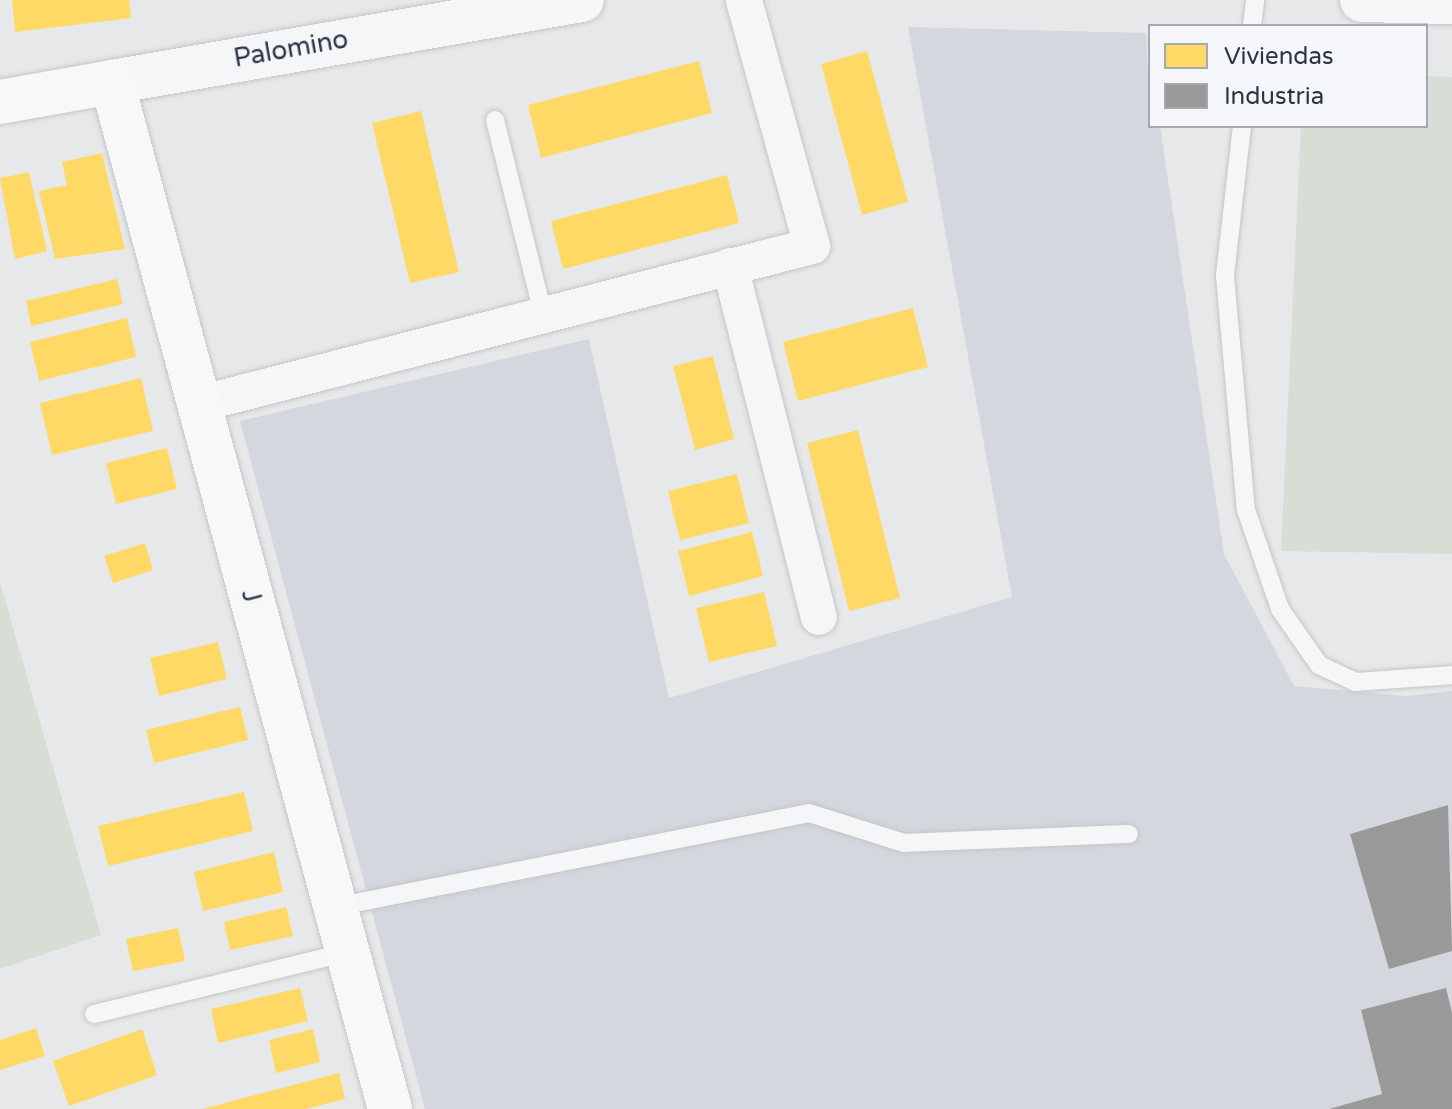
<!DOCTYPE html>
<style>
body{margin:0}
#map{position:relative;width:1452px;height:1109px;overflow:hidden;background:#e6e8ea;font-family:"Varela Round",sans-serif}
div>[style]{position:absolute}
.built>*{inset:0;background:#d4d7dd}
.green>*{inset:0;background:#d6ded6}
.homes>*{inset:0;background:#ffd966}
.industry>*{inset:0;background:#999}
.roads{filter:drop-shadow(0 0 2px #c4c6c8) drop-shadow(0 0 2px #c4c6c8)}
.service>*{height:18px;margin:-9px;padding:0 9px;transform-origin:9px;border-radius:9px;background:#f5f6f7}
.minor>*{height:36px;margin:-18px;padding:0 18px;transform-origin:18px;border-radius:18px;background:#f5f6f7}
.tertiary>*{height:44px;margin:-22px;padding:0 22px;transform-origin:22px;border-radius:22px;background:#f5f6f7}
.secondary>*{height:44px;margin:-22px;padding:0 22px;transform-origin:22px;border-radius:22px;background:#f8f8f8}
span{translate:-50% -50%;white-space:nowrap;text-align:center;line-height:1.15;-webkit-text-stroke:8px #f4f6f9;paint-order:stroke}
.street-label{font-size:26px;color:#2b3445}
.legend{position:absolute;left:1148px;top:24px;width:280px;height:104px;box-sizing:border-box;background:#f4f6f9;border:2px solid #a4a8b1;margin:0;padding:10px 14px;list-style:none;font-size:24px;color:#2b3445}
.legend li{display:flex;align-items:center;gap:16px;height:40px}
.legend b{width:40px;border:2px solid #a4a8b1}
</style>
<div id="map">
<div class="built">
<div style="clip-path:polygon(908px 27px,1146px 33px,1150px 126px,1160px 126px,1224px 554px,1294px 686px,1406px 696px,1452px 691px,1452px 1109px,425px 1109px,240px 421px,589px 339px,669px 698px,1012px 597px)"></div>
</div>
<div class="green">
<div style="clip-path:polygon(1426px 76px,1452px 77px,1452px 554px,1281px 551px,1301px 126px,1426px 126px)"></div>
<div style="clip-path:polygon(0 582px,101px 935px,0 969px)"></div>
</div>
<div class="homes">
<div style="clip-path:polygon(12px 0,129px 0,131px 18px,15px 32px)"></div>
<div style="clip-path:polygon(867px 51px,908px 202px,862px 215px,821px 64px)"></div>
<div style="clip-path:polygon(699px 61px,712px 113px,541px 158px,528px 105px)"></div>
<div style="clip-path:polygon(421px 111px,459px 272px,410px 283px,372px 123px)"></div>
<div style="clip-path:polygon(102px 153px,125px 249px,55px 259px,39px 191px,67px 185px,62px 162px)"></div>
<div style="clip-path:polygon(29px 172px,47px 251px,15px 259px,0 178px)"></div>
<div style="clip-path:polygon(727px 175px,739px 223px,563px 269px,551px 221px)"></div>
<div style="clip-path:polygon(117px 279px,123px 304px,31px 326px,26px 301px)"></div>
<div style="clip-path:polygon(913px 308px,928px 367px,798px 401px,783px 342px)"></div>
<div style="clip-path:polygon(127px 318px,136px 357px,39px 381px,30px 342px)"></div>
<div style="clip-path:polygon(713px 356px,734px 439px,695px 450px,673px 366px)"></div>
<div style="clip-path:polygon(141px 378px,153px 431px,52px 455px,40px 403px)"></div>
<div style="clip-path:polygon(858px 430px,900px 598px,849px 611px,807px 443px)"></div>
<div style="clip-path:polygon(167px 448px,177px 489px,116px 504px,106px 463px)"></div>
<div style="clip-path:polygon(737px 474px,749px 523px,680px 540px,668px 491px)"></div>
<div style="clip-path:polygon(752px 532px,763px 576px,689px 596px,678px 551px)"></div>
<div style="clip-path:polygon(145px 543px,153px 570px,113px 583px,104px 556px)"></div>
<div style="clip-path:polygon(764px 592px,777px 646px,709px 662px,696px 608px)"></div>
<div style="clip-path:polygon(218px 642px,227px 679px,159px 696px,150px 658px)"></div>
<div style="clip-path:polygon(240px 707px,248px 740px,154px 763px,146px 730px)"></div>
<div style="clip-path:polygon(244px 792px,253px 831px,108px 866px,98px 826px)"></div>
<div style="clip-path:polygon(274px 852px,283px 892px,203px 911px,194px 872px)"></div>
<div style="clip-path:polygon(286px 907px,293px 936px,230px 950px,224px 922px)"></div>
<div style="clip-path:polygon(178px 928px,185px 961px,133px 971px,126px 939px)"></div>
<div style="clip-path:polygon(300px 988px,308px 1021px,218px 1043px,211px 1009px)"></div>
<div style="clip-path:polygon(36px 1028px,45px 1056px,0 1070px,0 1040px)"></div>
<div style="clip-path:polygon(142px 1029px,157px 1075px,69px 1106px,53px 1061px)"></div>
<div style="clip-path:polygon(313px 1029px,320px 1062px,276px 1073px,269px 1040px)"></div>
<div style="clip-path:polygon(339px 1073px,345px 1099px,306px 1109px,202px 1109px)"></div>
</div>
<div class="industry">
<div style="clip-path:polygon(1448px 805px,1452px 951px,1389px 969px,1350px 834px)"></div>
<div style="clip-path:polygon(1446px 988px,1452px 1013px,1452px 1109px,1329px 1109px,1382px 1094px,1361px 1010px)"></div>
</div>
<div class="roads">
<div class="service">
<div style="left:1252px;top:26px;width:26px;rotate:-83deg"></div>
<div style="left:495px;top:120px;width:200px;rotate:76.1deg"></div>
<div style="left:1242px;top:126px;width:151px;rotate:96.5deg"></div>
<div style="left:1225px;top:276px;width:235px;rotate:84.9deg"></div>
<div style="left:1246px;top:510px;width:105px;rotate:71deg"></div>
<div style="left:1280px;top:609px;width:68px;rotate:55.1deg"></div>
<div style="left:1319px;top:665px;width:40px;rotate:25deg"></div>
<div style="left:1355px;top:682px;width:97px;rotate:-4.1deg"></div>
<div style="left:335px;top:907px;width:483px;rotate:-11.2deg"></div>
<div style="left:809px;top:813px;width:100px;rotate:17.5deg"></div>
<div style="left:904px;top:843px;width:225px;rotate:-2.3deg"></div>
<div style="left:94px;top:1014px;width:261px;rotate:-13.7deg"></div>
</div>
<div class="minor">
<div style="left:730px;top:266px;width:362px;rotate:75.8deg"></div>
<div style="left:199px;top:404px;width:633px;rotate:-14.45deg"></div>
<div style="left:812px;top:246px;width:255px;rotate:-105.5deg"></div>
</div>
<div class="tertiary">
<div style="left:1362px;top:0;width:90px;rotate:1.3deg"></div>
<div style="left:112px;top:82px;width:477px;rotate:-9.9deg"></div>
</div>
<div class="secondary">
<div style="left:0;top:102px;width:114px;rotate:-10.1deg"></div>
<div style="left:112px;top:82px;width:1064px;rotate:74.85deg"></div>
</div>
</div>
<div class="street-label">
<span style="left:291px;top:49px;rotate:-10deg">Palomino</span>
<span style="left:251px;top:596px;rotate:75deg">J</span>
</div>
<ul class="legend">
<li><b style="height:22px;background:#ffd966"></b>Viviendas</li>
<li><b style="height:22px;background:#999"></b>Industria</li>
</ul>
</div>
